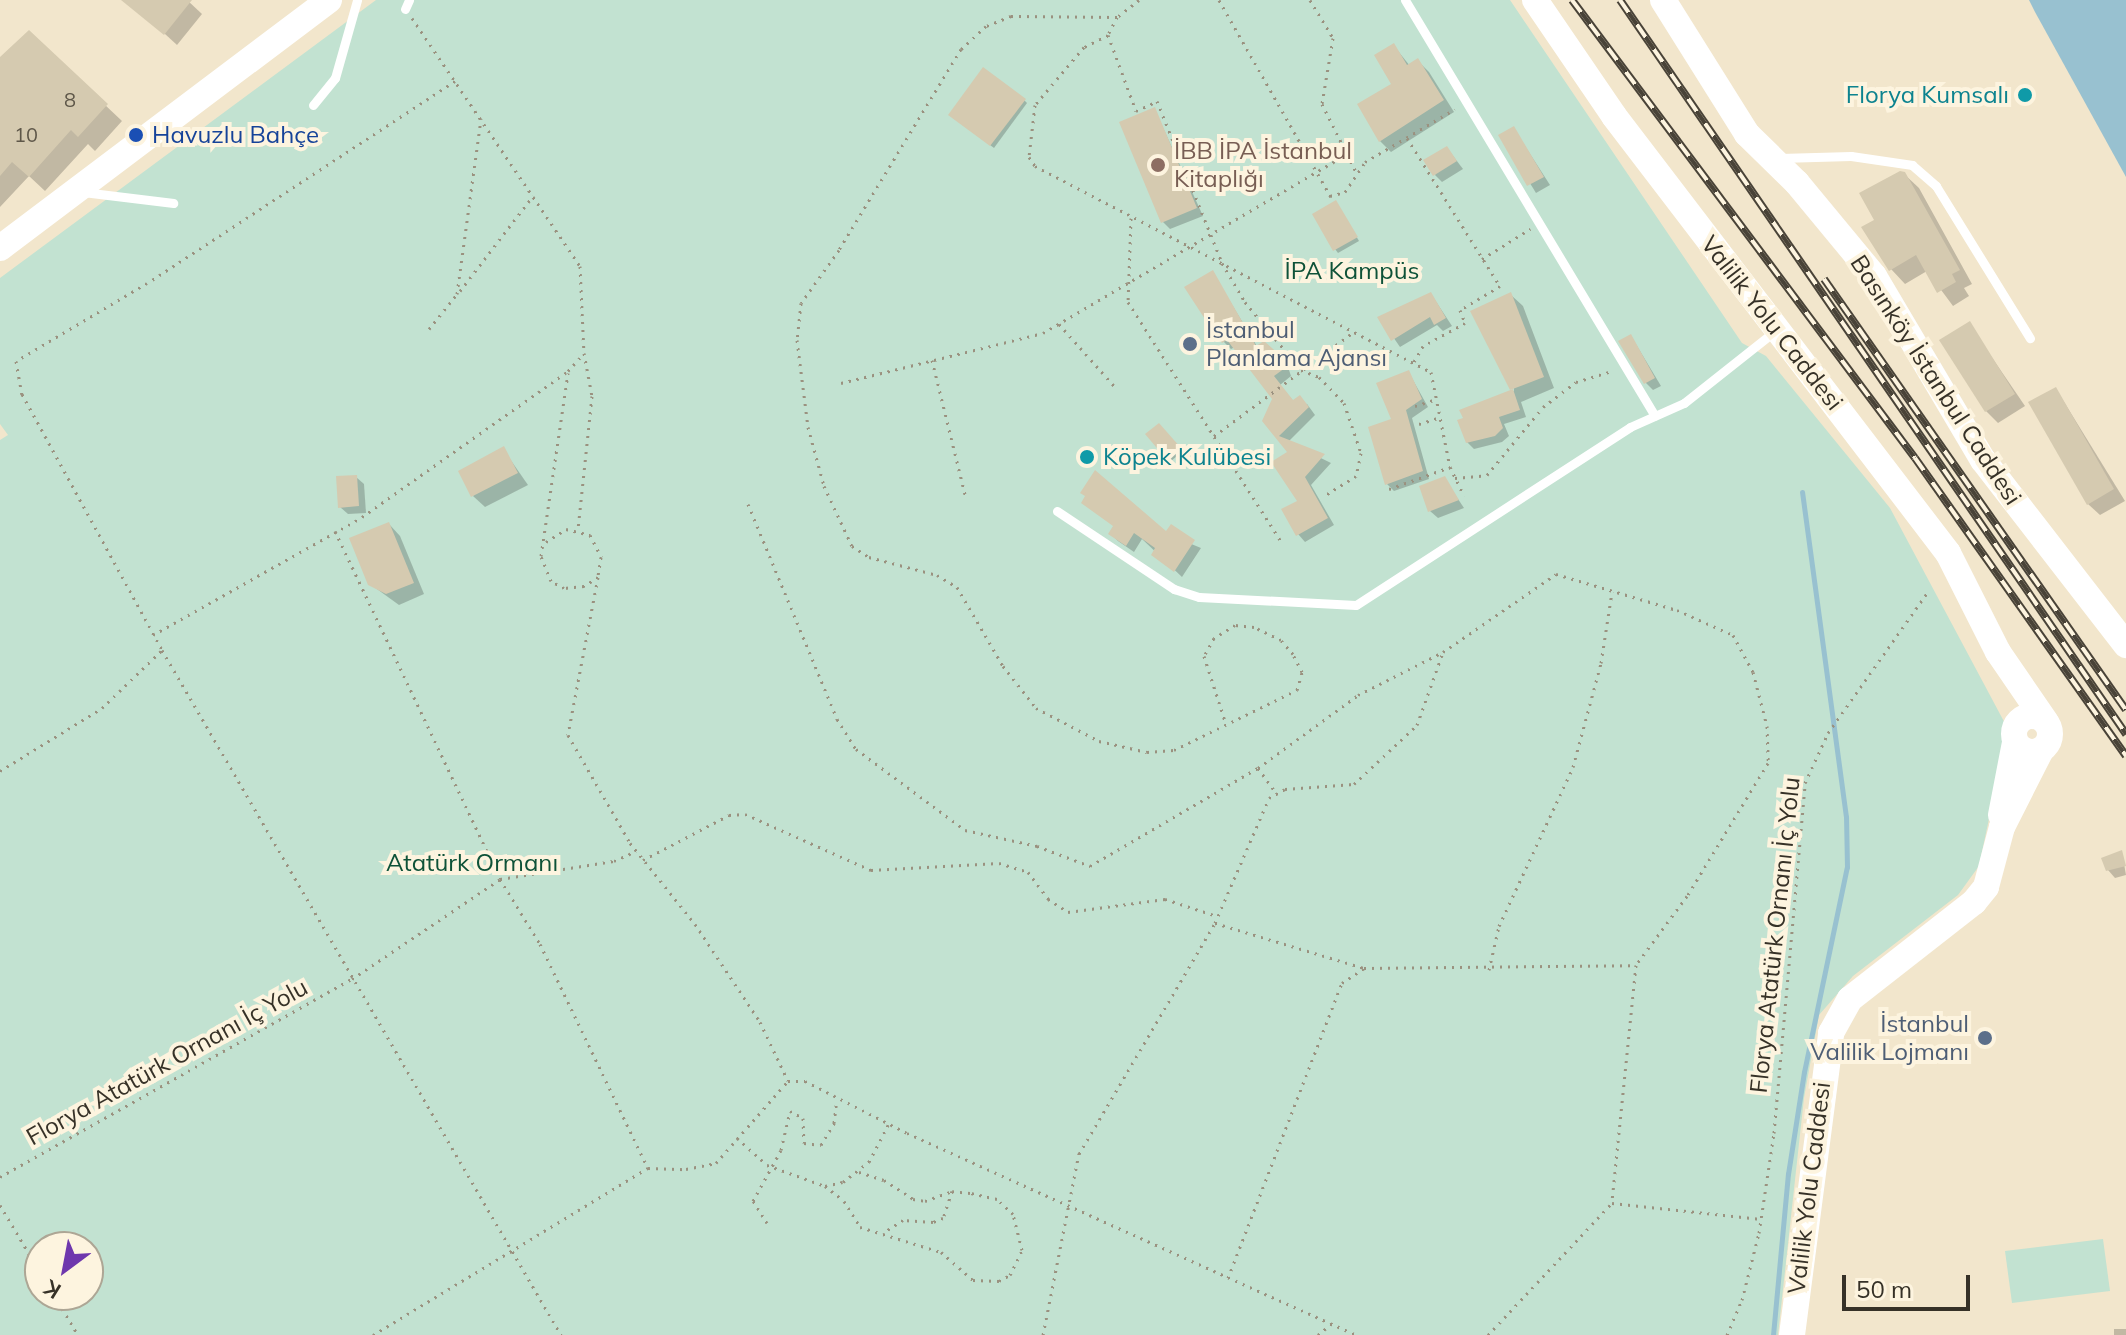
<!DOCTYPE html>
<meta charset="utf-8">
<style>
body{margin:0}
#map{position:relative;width:2126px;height:1335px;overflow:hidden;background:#f2e6cc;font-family:Mulish,sans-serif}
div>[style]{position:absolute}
.green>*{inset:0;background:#c2e2d1}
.water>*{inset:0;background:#98c1d0}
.shadow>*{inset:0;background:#0003}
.stream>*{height:5px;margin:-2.5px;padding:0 2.5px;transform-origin:2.5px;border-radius:2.5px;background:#98c1d0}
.building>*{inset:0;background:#d5cab0}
.path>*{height:3px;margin-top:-1.5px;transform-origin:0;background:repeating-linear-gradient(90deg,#9a917f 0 2px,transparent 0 8px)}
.service>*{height:9px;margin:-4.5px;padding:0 4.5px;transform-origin:4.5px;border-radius:4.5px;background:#fff}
.secondary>*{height:26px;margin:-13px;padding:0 13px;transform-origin:13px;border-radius:13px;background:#fff}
.secondary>.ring{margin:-13px;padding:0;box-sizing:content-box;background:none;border:26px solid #fff;border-radius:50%}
.rail>*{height:8px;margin-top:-4px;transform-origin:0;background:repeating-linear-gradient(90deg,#fdf4df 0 15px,#494338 0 30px);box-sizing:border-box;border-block:2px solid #494338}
.dots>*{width:22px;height:22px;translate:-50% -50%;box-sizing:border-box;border:4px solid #fdf4df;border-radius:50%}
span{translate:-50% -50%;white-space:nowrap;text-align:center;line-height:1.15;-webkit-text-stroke:8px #fdf4df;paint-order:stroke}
.number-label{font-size:20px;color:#5e5749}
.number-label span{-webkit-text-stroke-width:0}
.culture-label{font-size:24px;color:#0d838f}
.right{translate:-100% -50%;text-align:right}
.left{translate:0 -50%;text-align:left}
.transit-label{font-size:24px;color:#164399}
.education-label{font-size:24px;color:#785e54}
.park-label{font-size:24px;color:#0e5238}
.street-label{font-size:24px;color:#363127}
.service-label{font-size:24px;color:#4e5e75}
.north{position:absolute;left:24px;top:1231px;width:80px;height:80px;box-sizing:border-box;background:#fdf4df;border:2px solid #ada695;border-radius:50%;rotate:212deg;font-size:22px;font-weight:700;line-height:32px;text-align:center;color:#363127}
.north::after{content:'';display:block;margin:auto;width:28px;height:36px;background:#6e37ad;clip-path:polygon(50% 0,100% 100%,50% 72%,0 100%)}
.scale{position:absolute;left:1842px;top:1275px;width:128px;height:36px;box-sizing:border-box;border:4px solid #363127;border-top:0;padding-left:10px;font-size:24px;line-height:28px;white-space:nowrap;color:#363127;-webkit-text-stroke:6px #fdf4df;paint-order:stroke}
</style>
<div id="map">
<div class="green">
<div style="clip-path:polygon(evenodd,376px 0,1510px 0,1742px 343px,1766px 356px,1890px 508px,2008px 729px,1979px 866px,1958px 895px,1853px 976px,1819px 1015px,1804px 1098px,1778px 1335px,0 1335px,0 440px,8px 435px,0 424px,0 278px,376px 0,40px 1247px,88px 1247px,88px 1295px,40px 1295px,40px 1247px)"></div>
<div style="clip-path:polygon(2103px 1239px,2110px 1291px,2012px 1303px,2005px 1251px)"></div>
</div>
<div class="water">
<div style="clip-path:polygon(2029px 0,2126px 0,2126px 177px,2035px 12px)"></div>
</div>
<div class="shadow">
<div style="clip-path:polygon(128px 0,187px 0,202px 14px,177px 45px)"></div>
<div style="clip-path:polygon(29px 33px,122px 121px,95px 151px,88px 144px,45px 191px,29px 176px,0 207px,0 61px)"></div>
<div style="clip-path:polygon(1394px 46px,1410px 66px,1418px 61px,1429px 72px,1454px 112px,1391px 152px,1380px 141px,1394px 85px)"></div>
<div style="clip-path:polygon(1024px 100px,1027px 103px,994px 148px,954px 118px)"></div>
<div style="clip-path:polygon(1155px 110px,1203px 216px,1170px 229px,1163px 222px)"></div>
<div style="clip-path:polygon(1514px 129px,1550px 185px,1536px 193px,1501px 136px)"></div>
<div style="clip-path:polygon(1447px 148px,1463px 169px,1442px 182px,1435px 175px)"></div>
<div style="clip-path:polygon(1904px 174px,1919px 188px,1972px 284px,1964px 288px,1969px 296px,1953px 306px,1927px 271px,1905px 284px,1891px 269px,1876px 221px)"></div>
<div style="clip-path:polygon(1336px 202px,1359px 241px,1338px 253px,1335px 249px)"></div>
<div style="clip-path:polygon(1213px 273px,1258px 348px,1264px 343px,1288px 367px,1291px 376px,1280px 385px,1294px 402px,1307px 404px,1315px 415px,1288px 442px,1331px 463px,1311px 485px,1334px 525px,1305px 542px,1298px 534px,1300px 501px,1290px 452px,1264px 421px,1274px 398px,1235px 347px,1231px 349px,1217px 335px)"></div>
<div style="clip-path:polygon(1431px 294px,1452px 326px,1443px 331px,1437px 325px,1400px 347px,1380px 318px)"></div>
<div style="clip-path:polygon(1511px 295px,1523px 306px,1554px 388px,1521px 402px,1526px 417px,1504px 424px,1509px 436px,1502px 442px,1474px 449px,1467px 442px,1462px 411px,1514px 391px)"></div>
<div style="clip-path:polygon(1969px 324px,2025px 406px,1998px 423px,1986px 411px)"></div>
<div style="clip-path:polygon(1631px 336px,1661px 386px,1653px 390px,1646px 383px)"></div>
<div style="clip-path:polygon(1409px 373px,1428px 407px,1412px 418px,1429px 479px,1394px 491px,1387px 484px,1393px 421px)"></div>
<div style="clip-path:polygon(2056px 389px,2125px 501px,2100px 515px,2088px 504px)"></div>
<div style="clip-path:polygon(1159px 425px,1182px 452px,1171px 461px,1148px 435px)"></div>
<div style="clip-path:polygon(503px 449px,528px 485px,485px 507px,473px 496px)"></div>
<div style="clip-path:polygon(356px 477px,364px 484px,366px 513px,348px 514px,340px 507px)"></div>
<div style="clip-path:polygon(1444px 478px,1464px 508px,1438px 518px,1430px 511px)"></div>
<div style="clip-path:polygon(389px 524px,400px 536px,424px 594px,399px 605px,370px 584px)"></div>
<div style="clip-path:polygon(1115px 527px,1167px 534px,1201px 548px,1182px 577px,1142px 539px,1134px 552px,1118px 541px,1111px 534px)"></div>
<div style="clip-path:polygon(2122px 853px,2126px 875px,2115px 878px,2108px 870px)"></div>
<div style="clip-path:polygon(2114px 1329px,2126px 1329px,2126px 1335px,2114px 1335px)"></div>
</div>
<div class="stream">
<div style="left:1773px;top:1335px;width:162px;rotate:-84.7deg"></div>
<div style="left:1788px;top:1174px;width:103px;rotate:-81.1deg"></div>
<div style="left:1804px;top:1072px;width:209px;rotate:-78.2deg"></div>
<div style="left:1847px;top:867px;width:50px;rotate:-91.1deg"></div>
<div style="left:1846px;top:817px;width:328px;rotate:-97.7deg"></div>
</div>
<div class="building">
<div style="clip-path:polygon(121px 0,192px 0,164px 35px)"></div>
<div style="clip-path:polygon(29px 30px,108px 104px,78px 137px,71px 130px,29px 177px,12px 162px,0 176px,0 57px)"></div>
<div style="clip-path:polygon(1394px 43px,1407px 65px,1418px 58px,1444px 100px,1379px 142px,1357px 104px,1391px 84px,1374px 55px)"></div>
<div style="clip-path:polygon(983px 67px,1026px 99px,990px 146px,948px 115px)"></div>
<div style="clip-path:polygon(1155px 107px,1197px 208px,1161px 223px,1119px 122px)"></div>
<div style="clip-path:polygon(1514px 126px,1544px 177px,1527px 186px,1498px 135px)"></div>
<div style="clip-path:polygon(1447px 146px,1457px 161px,1433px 176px,1423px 160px)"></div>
<div style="clip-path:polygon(1900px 171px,1905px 172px,1960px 270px,1952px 274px,1956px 282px,1937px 293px,1916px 255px,1889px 271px,1861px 227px,1874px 220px,1859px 193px)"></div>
<div style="clip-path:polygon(1336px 200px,1358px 237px,1333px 251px,1312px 214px)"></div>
<div style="clip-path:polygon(1213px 270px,1256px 346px,1264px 341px,1282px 357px,1285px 368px,1274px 376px,1293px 400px,1300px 395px,1309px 407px,1279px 436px,1325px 454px,1305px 477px,1328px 518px,1296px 536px,1281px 509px,1297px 501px,1271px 462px,1287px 452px,1262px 421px,1272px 399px,1227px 340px,1222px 343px,1216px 336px,1184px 287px)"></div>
<div style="clip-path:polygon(1431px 292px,1446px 318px,1434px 325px,1430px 317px,1391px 341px,1377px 317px)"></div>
<div style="clip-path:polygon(1511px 292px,1544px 377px,1510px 390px,1470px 311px)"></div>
<div style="clip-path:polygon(1970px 321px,2015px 394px,1985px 412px,1939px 340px)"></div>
<div style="clip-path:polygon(1631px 334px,1655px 378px,1644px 384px,1618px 341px)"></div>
<div style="clip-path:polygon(1409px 370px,1422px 399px,1406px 410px,1423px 471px,1385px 485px,1368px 427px,1391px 419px,1376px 383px)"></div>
<div style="clip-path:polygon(2056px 387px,2114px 489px,2087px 505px,2028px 402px)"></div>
<div style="clip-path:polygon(1513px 389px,1520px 410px,1499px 417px,1503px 428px,1495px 436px,1466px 443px,1457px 420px,1463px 418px,1459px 410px)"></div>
<div style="clip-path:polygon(1159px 423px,1181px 448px,1167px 460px,1145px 434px)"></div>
<div style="clip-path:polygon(504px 446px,518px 473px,471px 497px,458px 471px)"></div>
<div style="clip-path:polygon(1095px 470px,1166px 531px,1171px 524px,1195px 540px,1174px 572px,1151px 555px,1155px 548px,1134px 533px,1126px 546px,1108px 534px,1113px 526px,1081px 503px,1085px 496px,1080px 493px)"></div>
<div style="clip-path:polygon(357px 475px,359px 506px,338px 508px,336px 476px)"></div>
<div style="clip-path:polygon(1445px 476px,1459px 500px,1428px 512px,1419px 486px)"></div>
<div style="clip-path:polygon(389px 522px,414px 583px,386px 594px,368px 585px,349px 538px)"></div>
<div style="clip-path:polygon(2122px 850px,2126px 866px,2106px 871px,2101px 858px)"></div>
</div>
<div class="path">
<div style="left:1139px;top:0;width:28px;rotate:142deg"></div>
<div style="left:1117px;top:17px;width:20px;rotate:117deg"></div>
<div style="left:1108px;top:35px;width:27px;rotate:153deg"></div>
<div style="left:1084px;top:47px;width:76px;rotate:130.2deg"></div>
<div style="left:1035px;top:105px;width:52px;rotate:96.6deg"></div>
<div style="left:1029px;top:157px;width:11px;rotate:56deg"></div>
<div style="left:1035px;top:166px;width:446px;rotate:27.5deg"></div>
<div style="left:1431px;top:372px;width:97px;rotate:78.7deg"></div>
<div style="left:1450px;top:467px;width:32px;rotate:64deg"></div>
<div style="left:1219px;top:0;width:231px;rotate:60.4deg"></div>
<div style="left:1310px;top:0;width:44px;rotate:58.8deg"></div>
<div style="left:1333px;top:38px;width:67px;rotate:99.5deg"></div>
<div style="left:1322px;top:104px;width:76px;rotate:63.4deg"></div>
<div style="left:1117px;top:17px;width:106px;rotate:-179.5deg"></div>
<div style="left:1011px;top:16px;width:27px;rotate:158deg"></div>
<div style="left:986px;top:26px;width:34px;rotate:137deg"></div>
<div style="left:961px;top:49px;width:235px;rotate:121.3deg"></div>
<div style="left:839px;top:250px;width:65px;rotate:125.6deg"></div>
<div style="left:801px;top:303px;width:37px;rotate:96deg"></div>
<div style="left:797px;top:340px;width:88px;rotate:82.8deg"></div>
<div style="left:808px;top:427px;width:61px;rotate:74.8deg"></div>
<div style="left:824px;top:486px;width:66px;rotate:65deg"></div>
<div style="left:852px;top:546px;width:20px;rotate:33deg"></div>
<div style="left:869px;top:557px;width:70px;rotate:14.8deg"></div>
<div style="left:937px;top:575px;width:23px;rotate:31deg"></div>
<div style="left:957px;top:587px;width:91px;rotate:59.8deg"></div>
<div style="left:1003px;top:666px;width:53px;rotate:51.8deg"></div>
<div style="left:1036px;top:708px;width:71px;rotate:27.6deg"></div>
<div style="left:1099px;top:741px;width:49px;rotate:12.9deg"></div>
<div style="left:1147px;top:752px;width:27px;rotate:-4deg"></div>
<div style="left:1174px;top:750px;width:137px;rotate:-26deg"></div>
<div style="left:1297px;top:690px;width:19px;rotate:-74deg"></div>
<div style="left:1302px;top:672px;width:20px;rotate:-117deg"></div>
<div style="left:1293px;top:654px;width:18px;rotate:-131deg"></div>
<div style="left:1281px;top:640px;width:30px;rotate:-154deg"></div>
<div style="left:1254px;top:627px;width:19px;rotate:-174deg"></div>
<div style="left:1235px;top:625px;width:25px;rotate:148deg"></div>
<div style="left:1214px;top:638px;width:21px;rotate:119deg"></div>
<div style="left:1204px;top:656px;width:68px;rotate:72.1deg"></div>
<div style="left:412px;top:18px;width:300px;rotate:55.9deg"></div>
<div style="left:580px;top:266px;width:87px;rotate:87.4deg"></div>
<div style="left:584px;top:353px;width:44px;rotate:79.5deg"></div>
<div style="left:592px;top:396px;width:135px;rotate:96deg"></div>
<div style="left:1108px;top:35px;width:81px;rotate:69.8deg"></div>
<div style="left:1136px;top:111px;width:23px;rotate:-25deg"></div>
<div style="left:1157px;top:101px;width:175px;rotate:68.1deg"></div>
<div style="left:1222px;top:263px;width:45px;rotate:59.5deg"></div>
<div style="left:1245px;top:302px;width:88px;rotate:50.5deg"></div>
<div style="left:1301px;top:370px;width:19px;rotate:21deg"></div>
<div style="left:1319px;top:377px;width:36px;rotate:46deg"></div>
<div style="left:1344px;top:403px;width:53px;rotate:71.2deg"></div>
<div style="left:1361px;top:453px;width:24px;rotate:102deg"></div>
<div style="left:1356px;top:476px;width:38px;rotate:148deg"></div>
<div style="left:455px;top:81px;width:368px;rotate:146.7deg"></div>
<div style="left:147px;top:283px;width:152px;rotate:149.2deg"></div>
<div style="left:16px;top:361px;width:34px;rotate:80deg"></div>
<div style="left:22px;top:394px;width:292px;rotate:61.3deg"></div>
<div style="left:162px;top:650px;width:793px;rotate:59.78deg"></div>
<div style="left:1407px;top:138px;width:175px;rotate:57.9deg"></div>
<div style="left:1500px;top:286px;width:47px;rotate:149deg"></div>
<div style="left:1460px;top:310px;width:14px;rotate:69deg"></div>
<div style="left:1465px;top:323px;width:48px;rotate:151.3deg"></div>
<div style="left:1423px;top:346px;width:20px;rotate:120deg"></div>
<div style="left:1330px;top:196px;width:16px;rotate:-15deg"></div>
<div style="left:1345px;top:192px;width:36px;rotate:-56deg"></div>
<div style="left:1365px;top:162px;width:104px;rotate:-30.5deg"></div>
<div style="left:1131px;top:218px;width:84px;rotate:92deg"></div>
<div style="left:1128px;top:302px;width:284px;rotate:57.4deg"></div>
<div style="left:1482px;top:259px;width:57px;rotate:-32deg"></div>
<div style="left:460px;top:291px;width:120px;rotate:-52.5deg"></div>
<div style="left:1059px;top:324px;width:86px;rotate:48.3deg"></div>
<div style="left:429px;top:329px;width:45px;rotate:-51.3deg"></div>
<div style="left:457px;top:294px;width:177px;rotate:-82.2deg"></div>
<div style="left:932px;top:360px;width:142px;rotate:76.2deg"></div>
<div style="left:841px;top:383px;width:208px;rotate:-13.9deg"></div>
<div style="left:1043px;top:333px;width:353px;rotate:-30.5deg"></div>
<div style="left:1415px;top:406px;width:22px;rotate:-18deg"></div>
<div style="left:1419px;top:424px;width:22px;rotate:-18deg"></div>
<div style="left:1214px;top:436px;width:172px;rotate:-36.7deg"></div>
<div style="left:1455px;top:478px;width:32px;rotate:-5deg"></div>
<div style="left:1487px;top:475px;width:88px;rotate:-50.5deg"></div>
<div style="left:1543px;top:407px;width:41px;rotate:-37.1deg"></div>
<div style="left:1576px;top:382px;width:38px;rotate:-17deg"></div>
<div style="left:1389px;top:489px;width:65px;rotate:-19.8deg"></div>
<div style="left:748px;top:504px;width:233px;rotate:67.5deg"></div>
<div style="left:837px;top:719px;width:36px;rotate:58deg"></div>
<div style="left:856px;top:749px;width:136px;rotate:36.6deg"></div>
<div style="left:965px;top:830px;width:74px;rotate:12.5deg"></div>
<div style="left:1037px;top:846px;width:57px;rotate:20.7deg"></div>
<div style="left:1090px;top:866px;width:194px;rotate:-30.3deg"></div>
<div style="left:1258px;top:768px;width:124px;rotate:-36.1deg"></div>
<div style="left:1358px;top:695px;width:95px;rotate:-26.8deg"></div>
<div style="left:1443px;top:652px;width:137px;rotate:-34.6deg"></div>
<div style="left:1556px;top:574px;width:126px;rotate:16.6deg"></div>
<div style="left:1677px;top:610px;width:61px;rotate:24.1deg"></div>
<div style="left:1733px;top:635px;width:42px;rotate:61.6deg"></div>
<div style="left:1753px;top:672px;width:56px;rotate:75.5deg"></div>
<div style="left:1767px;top:726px;width:37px;rotate:88deg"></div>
<div style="left:1768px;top:763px;width:156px;rotate:121.3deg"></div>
<div style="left:1687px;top:896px;width:86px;rotate:126.5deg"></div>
<div style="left:1636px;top:965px;width:239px;rotate:95.8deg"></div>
<div style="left:335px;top:531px;width:385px;rotate:64.6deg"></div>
<div style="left:500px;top:879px;width:76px;rotate:58.4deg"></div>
<div style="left:540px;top:944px;width:249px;rotate:64.3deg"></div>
<div style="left:648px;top:1168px;width:38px;rotate:2deg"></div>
<div style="left:686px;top:1169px;width:31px;rotate:-11deg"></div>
<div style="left:716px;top:1163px;width:109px;rotate:-48.7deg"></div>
<div style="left:788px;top:1081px;width:17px"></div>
<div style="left:805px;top:1081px;width:114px;rotate:27deg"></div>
<div style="left:907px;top:1133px;width:492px;rotate:24.2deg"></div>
<div style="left:546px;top:542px;width:24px;rotate:-33deg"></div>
<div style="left:566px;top:529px;width:25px;rotate:14deg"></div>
<div style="left:590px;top:535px;width:25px;rotate:63deg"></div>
<div style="left:601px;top:557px;width:20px;rotate:99deg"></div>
<div style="left:598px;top:577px;width:17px;rotate:147deg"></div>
<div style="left:584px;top:586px;width:20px;rotate:174deg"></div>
<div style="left:564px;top:588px;width:15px;rotate:-152deg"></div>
<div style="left:551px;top:581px;width:27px;rotate:-112deg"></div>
<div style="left:541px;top:556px;width:185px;rotate:-81.6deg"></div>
<div style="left:598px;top:577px;width:161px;rotate:100.8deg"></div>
<div style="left:568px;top:735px;width:125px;rotate:60.1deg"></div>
<div style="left:630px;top:843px;width:104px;rotate:51.3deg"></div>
<div style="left:695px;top:924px;width:118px;rotate:56.4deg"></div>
<div style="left:760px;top:1022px;width:65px;rotate:64.6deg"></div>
<div style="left:153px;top:635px;width:240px;rotate:-29.4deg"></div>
<div style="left:362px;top:517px;width:252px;rotate:-35.3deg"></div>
<div style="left:568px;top:371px;width:24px;rotate:-48deg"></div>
<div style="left:1258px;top:768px;width:31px;rotate:54deg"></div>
<div style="left:0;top:771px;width:120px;rotate:-31.7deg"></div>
<div style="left:102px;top:708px;width:83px;rotate:-44deg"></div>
<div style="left:643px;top:860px;width:97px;rotate:-27.6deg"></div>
<div style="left:729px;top:815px;width:16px;rotate:-4deg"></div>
<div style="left:745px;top:814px;width:138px;rotate:24deg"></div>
<div style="left:871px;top:870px;width:128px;rotate:-3.1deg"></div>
<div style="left:999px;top:863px;width:30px;rotate:17deg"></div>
<div style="left:1028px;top:872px;width:34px;rotate:53deg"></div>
<div style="left:1048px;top:899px;width:24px;rotate:33deg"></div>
<div style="left:1068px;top:912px;width:98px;rotate:-7.6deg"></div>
<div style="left:1165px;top:899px;width:55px;rotate:18.1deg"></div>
<div style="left:1215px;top:923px;width:156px;rotate:16.8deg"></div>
<div style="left:1489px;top:970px;width:45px;rotate:-77.2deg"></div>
<div style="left:1499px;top:926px;width:175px;rotate:-65deg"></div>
<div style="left:1573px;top:767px;width:108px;rotate:-74.9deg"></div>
<div style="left:1601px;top:663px;width:72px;rotate:-81.2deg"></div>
<div style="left:737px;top:1138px;width:40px;rotate:42deg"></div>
<div style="left:767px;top:1165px;width:62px;rotate:19.9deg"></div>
<div style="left:825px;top:1186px;width:18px;rotate:-13deg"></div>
<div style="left:843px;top:1182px;width:33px;rotate:-38deg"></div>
<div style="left:869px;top:1162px;width:42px;rotate:-62.8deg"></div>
<div style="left:859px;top:1172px;width:26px;rotate:18deg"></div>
<div style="left:884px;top:1180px;width:35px;rotate:33deg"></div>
<div style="left:913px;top:1199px;width:12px;rotate:9deg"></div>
<div style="left:925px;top:1201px;width:29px;rotate:-20deg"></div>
<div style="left:0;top:1177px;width:404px;rotate:-29.4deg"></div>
<div style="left:352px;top:979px;width:179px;rotate:-34deg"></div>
<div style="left:500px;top:879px;width:115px;rotate:-9deg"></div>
<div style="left:614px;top:861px;width:24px;rotate:-24deg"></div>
<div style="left:825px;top:1186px;width:24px;rotate:38deg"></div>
<div style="left:844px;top:1201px;width:31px;rotate:58deg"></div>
<div style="left:860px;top:1227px;width:85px;rotate:17.2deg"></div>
<div style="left:941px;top:1252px;width:43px;rotate:41.2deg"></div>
<div style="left:973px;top:1280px;width:26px;rotate:2deg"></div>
<div style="left:999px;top:1281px;width:13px;rotate:-29deg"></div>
<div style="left:1010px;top:1275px;width:28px;rotate:-64deg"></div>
<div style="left:1022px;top:1250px;width:37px;rotate:-104deg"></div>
<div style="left:1013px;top:1214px;width:22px;rotate:-137deg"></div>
<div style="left:997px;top:1199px;width:28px;rotate:-167deg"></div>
<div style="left:970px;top:1193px;width:18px;rotate:-174deg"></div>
<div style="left:952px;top:1191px;width:28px;rotate:108deg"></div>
<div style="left:943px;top:1218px;width:11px;rotate:158deg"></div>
<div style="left:933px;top:1222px;width:30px;rotate:-176deg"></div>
<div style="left:903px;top:1220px;width:24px;rotate:147deg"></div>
<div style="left:0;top:1205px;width:78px;rotate:59.2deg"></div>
<div style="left:767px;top:1223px;width:26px;rotate:-122deg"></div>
<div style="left:753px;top:1201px;width:58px;rotate:-61.2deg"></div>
<div style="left:781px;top:1150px;width:40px;rotate:-77deg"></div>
<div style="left:790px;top:1111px;width:15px;rotate:28deg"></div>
<div style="left:803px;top:1118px;width:25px;rotate:88deg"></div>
<div style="left:804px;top:1143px;width:17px;rotate:7deg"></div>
<div style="left:821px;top:1145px;width:26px;rotate:-59deg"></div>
<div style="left:834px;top:1123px;width:23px;rotate:-83deg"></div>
<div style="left:1228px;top:1278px;width:316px;rotate:-68.9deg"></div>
<div style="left:1342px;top:983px;width:27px;rotate:-34deg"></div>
<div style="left:1364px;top:968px;width:272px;rotate:-0.6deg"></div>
<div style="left:54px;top:1295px;width:47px;rotate:59deg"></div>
<div style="left:373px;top:1335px;width:322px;rotate:-31.3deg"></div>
<div style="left:1043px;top:1335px;width:185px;rotate:-78.8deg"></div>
<div style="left:1079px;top:1154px;width:268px;rotate:-59.5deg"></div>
<div style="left:1215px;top:923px;width:136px;rotate:-66.6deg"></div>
<div style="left:1269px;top:798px;width:18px;rotate:-29deg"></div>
<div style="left:1285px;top:789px;width:69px;rotate:-4.1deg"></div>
<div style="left:1354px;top:784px;width:86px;rotate:-43.1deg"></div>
<div style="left:1417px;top:725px;width:77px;rotate:-70.4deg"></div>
<div style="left:1318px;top:1335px;width:17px;rotate:-40deg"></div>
<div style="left:1488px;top:1335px;width:181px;rotate:-46.8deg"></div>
<div style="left:1612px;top:1203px;width:150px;rotate:6.1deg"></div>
<div style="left:1727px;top:1335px;width:38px;rotate:-67deg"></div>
<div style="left:1742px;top:1300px;width:69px;rotate:-75.8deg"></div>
<div style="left:1759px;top:1233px;width:101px;rotate:-81.5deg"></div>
<div style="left:1774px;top:1133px;width:351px;rotate:-84.9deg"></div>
<div style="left:1805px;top:783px;width:55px;rotate:-65.3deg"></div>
<div style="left:1828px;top:733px;width:171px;rotate:-54.7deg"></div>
</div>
<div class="service">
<div style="left:1405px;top:0;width:485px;rotate:59deg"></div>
<div style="left:405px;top:9px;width:10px;rotate:-66deg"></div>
<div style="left:313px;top:105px;width:35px;rotate:-51deg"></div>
<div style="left:335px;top:78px;width:81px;rotate:-74.2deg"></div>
<div style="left:1780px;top:158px;width:71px;rotate:-1.6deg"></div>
<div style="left:1851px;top:156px;width:62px;rotate:8.4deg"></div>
<div style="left:1912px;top:165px;width:32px;rotate:41deg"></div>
<div style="left:1936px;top:186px;width:179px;rotate:58.3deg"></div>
<div style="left:83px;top:192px;width:91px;rotate:7deg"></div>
<div style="left:1057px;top:511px;width:141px;rotate:33.7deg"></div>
<div style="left:1174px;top:589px;width:26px;rotate:18deg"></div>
<div style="left:1199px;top:597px;width:157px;rotate:2.9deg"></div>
<div style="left:1356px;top:605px;width:327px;rotate:-33deg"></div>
<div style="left:1630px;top:427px;width:59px;rotate:-24deg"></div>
<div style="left:1684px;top:403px;width:116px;rotate:-38.4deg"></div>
</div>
<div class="secondary">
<div style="left:1535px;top:0;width:140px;rotate:55.7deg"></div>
<div style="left:1614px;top:116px;width:550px;rotate:52.61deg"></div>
<div style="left:1948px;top:553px;width:111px;rotate:63.2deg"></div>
<div style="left:1998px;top:652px;width:85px;rotate:55.6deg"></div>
<div style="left:1663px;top:0;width:158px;rotate:57.9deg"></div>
<div style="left:1747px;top:134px;width:70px;rotate:44.4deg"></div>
<div style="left:1797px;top:183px;width:121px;rotate:50.4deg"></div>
<div style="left:1874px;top:276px;width:214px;rotate:59.4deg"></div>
<div style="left:1983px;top:460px;width:234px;rotate:52.3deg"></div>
<div style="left:0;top:248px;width:412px;rotate:-37deg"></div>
<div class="ring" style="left:2014px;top:716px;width:10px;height:10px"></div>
<div style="left:2001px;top:815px;width:74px;rotate:-79.1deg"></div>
<div style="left:1792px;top:1335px;width:305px;rotate:-82.6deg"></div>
<div style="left:1831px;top:1033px;width:39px;rotate:-61deg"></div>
<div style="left:1850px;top:999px;width:157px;rotate:-38deg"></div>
<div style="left:1974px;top:902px;width:19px;rotate:-51deg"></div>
<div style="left:1986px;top:887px;width:62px;rotate:-75.1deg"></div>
<div style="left:2002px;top:827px;width:86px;rotate:-63.1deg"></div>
</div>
<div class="rail">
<div style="left:1572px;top:0;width:572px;rotate:53.17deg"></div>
<div style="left:1915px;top:458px;width:365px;rotate:54.7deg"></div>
<div style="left:1620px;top:0;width:892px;rotate:55.42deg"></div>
<div style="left:1824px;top:279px;width:526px;rotate:54.98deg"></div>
</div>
<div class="dots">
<div style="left:2025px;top:95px;background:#0f9aa8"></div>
<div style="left:136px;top:135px;background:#1a4fb4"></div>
<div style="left:1158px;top:165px;background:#8d6e63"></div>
<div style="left:1190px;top:344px;background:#5c6f8a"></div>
<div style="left:1087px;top:457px;background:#0f9aa8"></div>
<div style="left:1985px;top:1038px;background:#5c6f8a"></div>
</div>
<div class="number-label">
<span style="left:70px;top:99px">8</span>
<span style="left:26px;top:134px">10</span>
</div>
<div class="culture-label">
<span class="right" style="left:2009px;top:95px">Florya Kumsalı</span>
<span class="left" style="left:1103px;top:457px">Köpek Kulübesi</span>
</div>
<div class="transit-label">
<span class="left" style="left:152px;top:135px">Havuzlu Bahçe</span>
</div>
<div class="education-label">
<span class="left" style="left:1174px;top:165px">İBB İPA İstanbul<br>Kitaplığı</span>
</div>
<div class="park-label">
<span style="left:1352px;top:271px">İPA Kampüs</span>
<span style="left:472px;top:863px">Atatürk Ormanı</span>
</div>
<div class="street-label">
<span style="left:1772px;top:323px;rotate:52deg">Valilik Yolu Caddesi</span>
<span style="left:1936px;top:380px;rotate:57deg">Basınköy İstanbul Caddesi</span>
<span style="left:1775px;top:935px;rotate:-84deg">Florya Atatürk Ornanı İç Yolu</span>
<span style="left:167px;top:1062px;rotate:-29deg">Florya Atatürk Ornanı İç Yolu</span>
<span style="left:1809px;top:1188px;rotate:-83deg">Valilik Yolu Caddesi</span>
</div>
<div class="service-label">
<span class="left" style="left:1206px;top:344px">İstanbul<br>Planlama Ajansı</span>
<span class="right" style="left:1969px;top:1038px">İstanbul<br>Valilik Lojmanı</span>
</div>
<div class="north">K</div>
<div class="scale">50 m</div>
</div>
